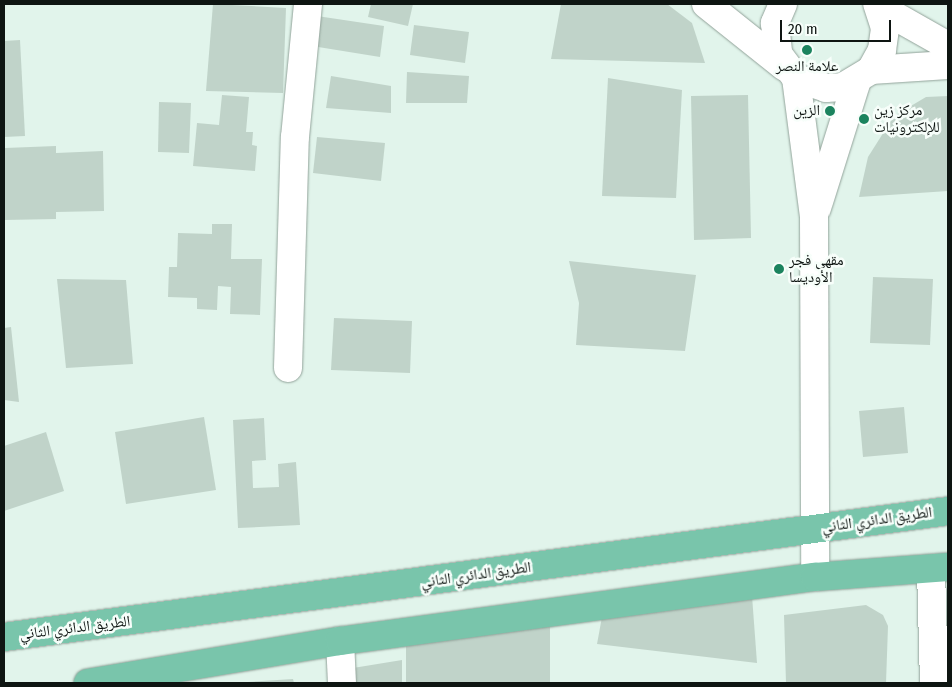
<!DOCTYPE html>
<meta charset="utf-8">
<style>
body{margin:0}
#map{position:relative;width:952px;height:687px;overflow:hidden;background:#e1f4eb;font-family:"Fira Sans Condensed","Noto Naskh Arabic",sans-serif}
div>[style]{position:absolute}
.building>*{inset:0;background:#c0d3c9}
.roads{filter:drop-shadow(0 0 1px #92a39a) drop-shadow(0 0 1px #92a39a)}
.minor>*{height:28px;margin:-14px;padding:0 14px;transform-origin:14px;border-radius:14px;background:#fff}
.major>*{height:28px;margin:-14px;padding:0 14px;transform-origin:14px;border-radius:14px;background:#79c5ab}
.dots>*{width:14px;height:14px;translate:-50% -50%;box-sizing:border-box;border:2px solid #f7fefa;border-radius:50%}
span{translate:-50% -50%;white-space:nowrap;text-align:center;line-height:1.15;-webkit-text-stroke:5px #f7fefa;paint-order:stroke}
.poi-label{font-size:15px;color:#0e1512}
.left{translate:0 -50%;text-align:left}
.right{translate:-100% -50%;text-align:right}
.street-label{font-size:15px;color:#0e1512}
.frame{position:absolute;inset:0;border:5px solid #0e1512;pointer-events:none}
.scale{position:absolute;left:780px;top:20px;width:111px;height:22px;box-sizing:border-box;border:2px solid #0e1512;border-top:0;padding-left:6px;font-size:15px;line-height:18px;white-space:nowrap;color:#0e1512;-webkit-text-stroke:4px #f7fefa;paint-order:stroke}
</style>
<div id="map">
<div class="building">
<div style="clip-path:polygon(213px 4px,286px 8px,283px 93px,206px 91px)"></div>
<div style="clip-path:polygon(371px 4px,413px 4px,408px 26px,368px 17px)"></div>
<div style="clip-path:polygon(561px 4px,667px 4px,692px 23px,705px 63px,551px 59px)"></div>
<div style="clip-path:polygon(317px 16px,384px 26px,380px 57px,312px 46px)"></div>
<div style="clip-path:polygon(414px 25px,469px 32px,465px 63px,410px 55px)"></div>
<div style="clip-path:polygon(20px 40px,25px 136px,4px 137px,4px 41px)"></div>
<div style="clip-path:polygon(407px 72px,469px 76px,467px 103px,406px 103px)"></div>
<div style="clip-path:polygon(331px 76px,391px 86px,391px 113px,326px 108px)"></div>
<div style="clip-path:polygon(608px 78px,682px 90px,676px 198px,602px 196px)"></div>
<div style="clip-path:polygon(222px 95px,249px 97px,246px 132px,253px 132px,252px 145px,257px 146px,255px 171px,193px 166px,197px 123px,219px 125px)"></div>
<div style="clip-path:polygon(748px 95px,751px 238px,694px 240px,691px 96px)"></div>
<div style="clip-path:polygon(948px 96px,948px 191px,859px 197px,868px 157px,894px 116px,926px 97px)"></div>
<div style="clip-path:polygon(159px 102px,191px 103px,189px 153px,158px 152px)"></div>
<div style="clip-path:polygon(317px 137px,385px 143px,381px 181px,313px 173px)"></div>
<div style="clip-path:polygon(56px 146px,56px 153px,103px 151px,104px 211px,56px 212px,56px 219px,4px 220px,5px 148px)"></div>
<div style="clip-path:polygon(212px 224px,232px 224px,231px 259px,262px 259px,260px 315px,230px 314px,231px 287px,218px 286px,217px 310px,197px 309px,197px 298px,168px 297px,169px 267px,177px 267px,178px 233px,212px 234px)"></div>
<div style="clip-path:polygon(569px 261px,696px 275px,685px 351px,576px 345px,579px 303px)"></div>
<div style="clip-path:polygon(873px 277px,933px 279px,930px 345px,870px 343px)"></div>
<div style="clip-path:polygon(57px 279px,126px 280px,133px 364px,66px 368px)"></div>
<div style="clip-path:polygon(334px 318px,412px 321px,410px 373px,331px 370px)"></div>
<div style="clip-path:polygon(11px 327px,19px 402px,4px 400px,4px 328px)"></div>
<div style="clip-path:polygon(904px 407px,908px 453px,863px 457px,859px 411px)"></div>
<div style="clip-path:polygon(204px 417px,216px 490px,126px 504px,115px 432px)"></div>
<div style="clip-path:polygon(264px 418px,266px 460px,252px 461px,253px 488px,279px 487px,278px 464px,296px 462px,300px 525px,238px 528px,233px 420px)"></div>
<div style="clip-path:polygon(46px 432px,64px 491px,4px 511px,4px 446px)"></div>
<div style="clip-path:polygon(752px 596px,757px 663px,597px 644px,602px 617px)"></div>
<div style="clip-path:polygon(866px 605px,883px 615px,888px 626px,886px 683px,786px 683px,784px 615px)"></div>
<div style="clip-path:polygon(550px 624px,550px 683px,406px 683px,406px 639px)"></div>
<div style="clip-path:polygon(402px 660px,402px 683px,353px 683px,353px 668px)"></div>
<div style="clip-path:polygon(293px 679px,294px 683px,248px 683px,248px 682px)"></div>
</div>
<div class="roads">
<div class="minor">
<div style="left:706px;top:4px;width:101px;rotate:38.6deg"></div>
<div style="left:783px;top:4px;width:21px;rotate:113deg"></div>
<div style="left:775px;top:23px;width:31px;rotate:84deg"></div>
<div style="left:778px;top:54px;width:30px;rotate:53deg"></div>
<div style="left:796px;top:78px;width:32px;rotate:18deg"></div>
<div style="left:826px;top:88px;width:17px;rotate:-3deg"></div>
<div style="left:843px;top:87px;width:33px;rotate:-31deg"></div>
<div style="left:871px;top:70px;width:23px;rotate:-61deg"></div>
<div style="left:882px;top:50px;width:22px;rotate:-82deg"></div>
<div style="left:885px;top:28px;width:25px;rotate:-108deg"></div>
<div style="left:879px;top:7px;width:79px;rotate:29.5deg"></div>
<div style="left:871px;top:70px;width:77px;rotate:-3.7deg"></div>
<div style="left:796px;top:78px;width:140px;rotate:82.6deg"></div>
<div style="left:814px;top:217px;width:360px;rotate:89.8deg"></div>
<div style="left:817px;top:208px;width:134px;rotate:-72.6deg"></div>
<div style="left:288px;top:368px;width:231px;rotate:-88.3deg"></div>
<div style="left:295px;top:137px;width:134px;rotate:-84.4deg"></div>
<div style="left:931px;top:569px;width:114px;rotate:88.5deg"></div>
<div style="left:340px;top:641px;width:42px;rotate:87.3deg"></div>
</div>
<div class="major">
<div style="left:4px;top:637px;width:952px;rotate:-7.6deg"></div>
<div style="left:88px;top:683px;width:255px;rotate:-9.5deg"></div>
<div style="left:340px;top:641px;width:479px;rotate:-7.7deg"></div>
<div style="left:815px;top:577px;width:133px;rotate:-4.3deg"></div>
</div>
</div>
<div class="dots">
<div style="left:807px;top:50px;background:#1b835e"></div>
<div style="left:830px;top:111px;background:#1b835e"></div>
<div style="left:864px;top:119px;background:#1b835e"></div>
<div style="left:779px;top:269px;background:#1b835e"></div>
</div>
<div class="poi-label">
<span style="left:807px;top:67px">علامة النصر</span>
<span class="left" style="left:874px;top:119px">مركز زين<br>للإلكترونيات</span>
<span class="right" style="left:820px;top:111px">الزين</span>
<span class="left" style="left:789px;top:269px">مقهى فجر<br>الأوديسا</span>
</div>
<div class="street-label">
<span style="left:877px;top:520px;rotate:-8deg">الطريق الدائري الثاني</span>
<span style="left:476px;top:575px;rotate:-8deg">الطريق الدائري الثاني</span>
<span style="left:75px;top:628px;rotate:-7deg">الطريق الدائري الثاني</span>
</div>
<div class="frame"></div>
<div class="scale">20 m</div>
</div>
